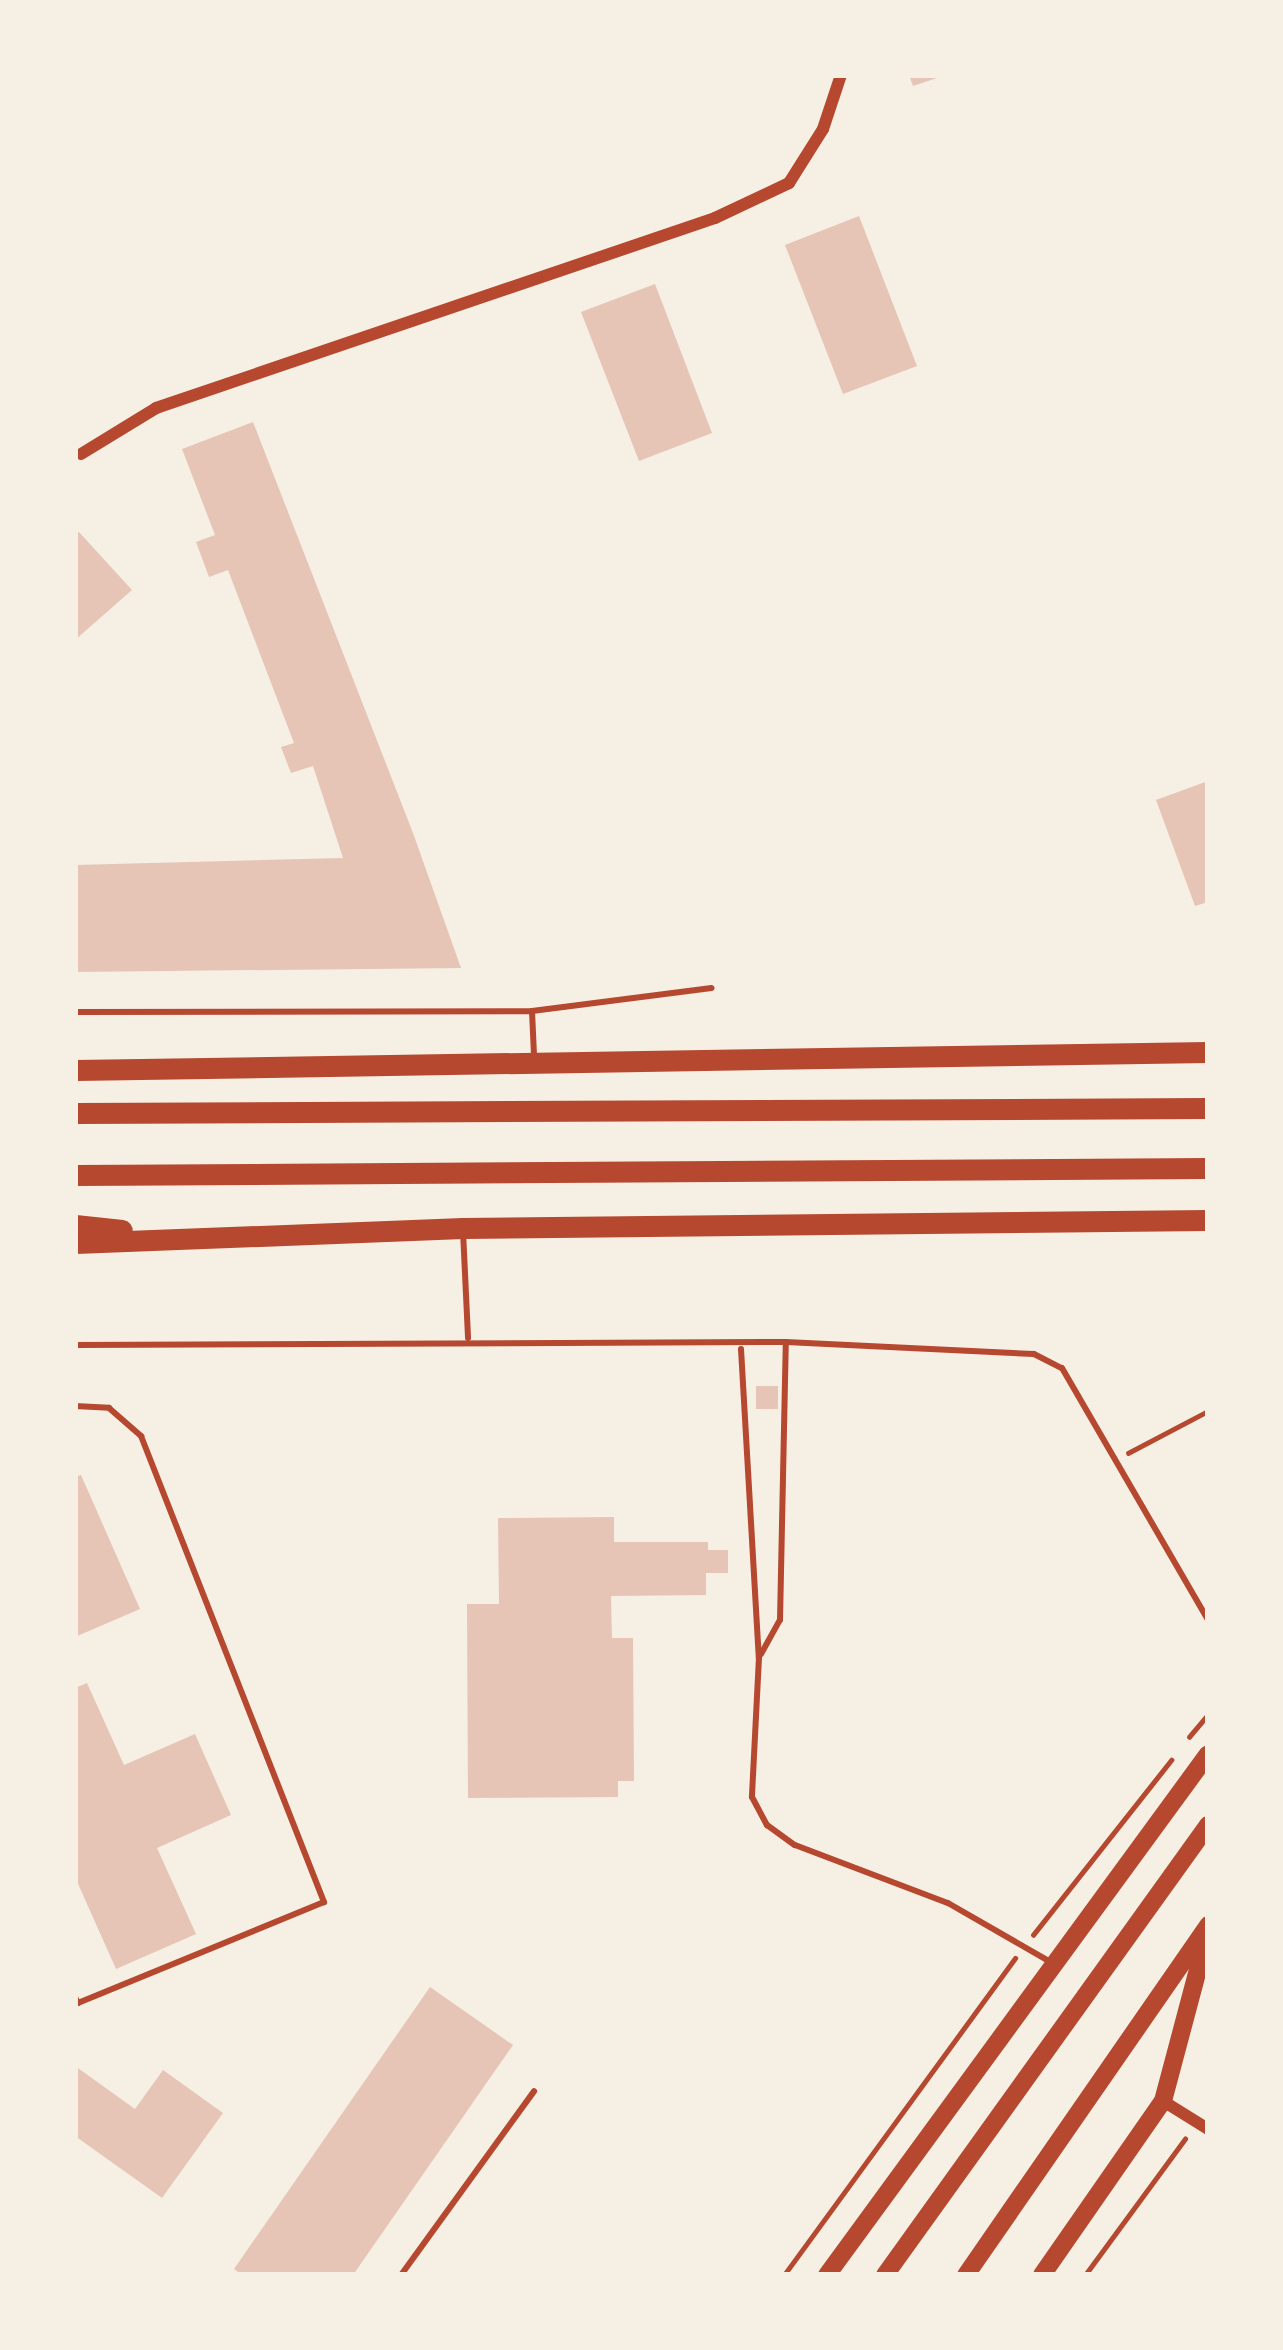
<!DOCTYPE html>
<style>
body{margin:0}
#map{position:relative;width:1283px;height:2350px;overflow:hidden;background:#f6efe4;font-family:"Asap Condensed",sans-serif}
div>[style]{position:absolute}
.building>*{inset:0;background:#e6c5b7}
.path>*{height:4.5px;margin:-2.25px;padding:0 2.25px;transform-origin:2.25px;border-radius:2.25px;background:#b5482f}
.service>*{height:6px;margin:-3px;padding:0 3px;transform-origin:3px;border-radius:3px;background:#b5482f}
.minor>*{height:12px;margin:-6px;padding:0 6px;transform-origin:6px;border-radius:6px;background:#b5482f}
.primary>*{height:18px;margin:-9px;padding:0 9px;transform-origin:9px;border-radius:9px;background:#b5482f}
.trunk>*{height:21px;margin:-10.5px;padding:0 10.5px;transform-origin:10.5px;border-radius:10.5px;background:#b5482f}
span{translate:-50% -50%;white-space:nowrap;text-align:center;line-height:1.15;-webkit-text-stroke:10px #f6efe4;paint-order:stroke}
.frame{position:absolute;inset:0;border:78px solid #f6efe4;pointer-events:none}
</style>
<div id="map">
<div class="building">
<div style="clip-path:polygon(909px 75px,943px 75px,943px 76px,913px 86px)"></div>
<div style="clip-path:polygon(859px 216px,917px 366px,843px 394px,785px 245px)"></div>
<div style="clip-path:polygon(655px 284px,712px 433px,639px 461px,581px 312px)"></div>
<div style="clip-path:polygon(253px 422px,413px 833px,461px 968px,75px 972px,75px 865px,343px 858px,313px 766px,291px 773px,281px 747px,294px 743px,228px 570px,209px 577px,196px 542px,215px 535px,182px 449px)"></div>
<div style="clip-path:polygon(79px 532px,132px 590px,75px 640px,75px 535px)"></div>
<div style="clip-path:polygon(1208px 781px,1208px 902px,1195px 906px,1156px 800px)"></div>
<div style="clip-path:polygon(756px 1386px,778px 1386px,778px 1409px,756px 1409px)"></div>
<div style="clip-path:polygon(81px 1475px,140px 1609px,75px 1637px,75px 1477px)"></div>
<div style="clip-path:polygon(614px 1517px,614px 1542px,708px 1542px,708px 1550px,728px 1550px,728px 1573px,706px 1573px,706px 1595px,611px 1596px,612px 1638px,633px 1638px,634px 1781px,618px 1781px,618px 1797px,468px 1798px,467px 1604px,499px 1604px,498px 1518px)"></div>
<div style="clip-path:polygon(87px 1683px,124px 1765px,195px 1734px,231px 1815px,157px 1848px,196px 1934px,116px 1969px,75px 1877px,75px 1688px)"></div>
<div style="clip-path:polygon(430px 1987px,513px 2045px,353px 2275px,242px 2275px,234px 2269px)"></div>
<div style="clip-path:polygon(75px 2066px,135px 2109px,163px 2070px,223px 2113px,162px 2198px,75px 2136px)"></div>
</div>
<div class="path">
<div style="left:1128px;top:1453px;width:90px;rotate:-27.7deg"></div>
<div style="left:1189px;top:1737px;width:30px;rotate:-50deg"></div>
<div style="left:1033px;top:1935px;width:223px;rotate:-51.7deg"></div>
<div style="left:784px;top:2275px;width:392px;rotate:-53.9deg"></div>
<div style="left:1085px;top:2275px;width:169px;rotate:-53.7deg"></div>
</div>
<div class="service">
<div style="left:532px;top:1011px;width:44px;rotate:87.4deg"></div>
<div style="left:75px;top:1012px;width:457px;rotate:-0.1deg"></div>
<div style="left:532px;top:1011px;width:181px;rotate:-7.3deg"></div>
<div style="left:463px;top:1231px;width:107px;rotate:87.3deg"></div>
<div style="left:75px;top:1345px;width:711px;rotate:-0.24deg"></div>
<div style="left:786px;top:1342px;width:248px;rotate:2.8deg"></div>
<div style="left:1034px;top:1354px;width:31px;rotate:27deg"></div>
<div style="left:1062px;top:1368px;width:291px;rotate:59.9deg"></div>
<div style="left:741px;top:1349px;width:309px;rotate:86.7deg"></div>
<div style="left:759px;top:1657px;width:140px;rotate:92.9deg"></div>
<div style="left:752px;top:1797px;width:32px;rotate:62deg"></div>
<div style="left:767px;top:1825px;width:34px;rotate:36deg"></div>
<div style="left:795px;top:1845px;width:164px;rotate:20.8deg"></div>
<div style="left:948px;top:1903px;width:116px;rotate:29.9deg"></div>
<div style="left:75px;top:1406px;width:34px;rotate:3deg"></div>
<div style="left:109px;top:1408px;width:43px;rotate:41.2deg"></div>
<div style="left:141px;top:1436px;width:501px;rotate:68.56deg"></div>
<div style="left:324px;top:1902px;width:266px;rotate:157.7deg"></div>
<div style="left:78px;top:2003px;width:7px;rotate:-117deg"></div>
<div style="left:761px;top:1654px;width:39px;rotate:-61deg"></div>
<div style="left:780px;top:1620px;width:277px;rotate:-88.8deg"></div>
<div style="left:401px;top:2275px;width:227px;rotate:-54.1deg"></div>
</div>
<div class="minor">
<div style="left:81px;top:454px;width:88px;rotate:-31.5deg"></div>
<div style="left:156px;top:408px;width:590px;rotate:-18.77deg"></div>
<div style="left:715px;top:218px;width:82px;rotate:-25.3deg"></div>
<div style="left:789px;top:183px;width:64px;rotate:-57.8deg"></div>
<div style="left:823px;top:129px;width:57px;rotate:-71.6deg"></div>
<div style="left:1163px;top:2101px;width:53px;rotate:31.9deg"></div>
</div>
<div class="primary">
<div style="left:827px;top:2275px;width:645px;rotate:-53.82deg"></div>
<div style="left:885px;top:2275px;width:554px;rotate:-54.33deg"></div>
<div style="left:966px;top:2275px;width:426px;rotate:-55.3deg"></div>
<div style="left:1042px;top:2275px;width:212px;rotate:-55.2deg"></div>
<div style="left:1163px;top:2101px;width:168px;rotate:-75.1deg"></div>
</div>
<div class="trunk">
<div style="left:75px;top:1070px;width:1133px;rotate:-0.91deg"></div>
<div style="left:75px;top:1113px;width:1133px;rotate:-0.25deg"></div>
<div style="left:75px;top:1175px;width:1133px;rotate:-0.35deg"></div>
<div style="left:75px;top:1225px;width:47px;rotate:6.1deg"></div>
<div style="left:75px;top:1243px;width:388px;rotate:-2.2deg"></div>
<div style="left:463px;top:1228px;width:745px;rotate:-0.62deg"></div>
</div>
<div class="frame"></div>
</div>
